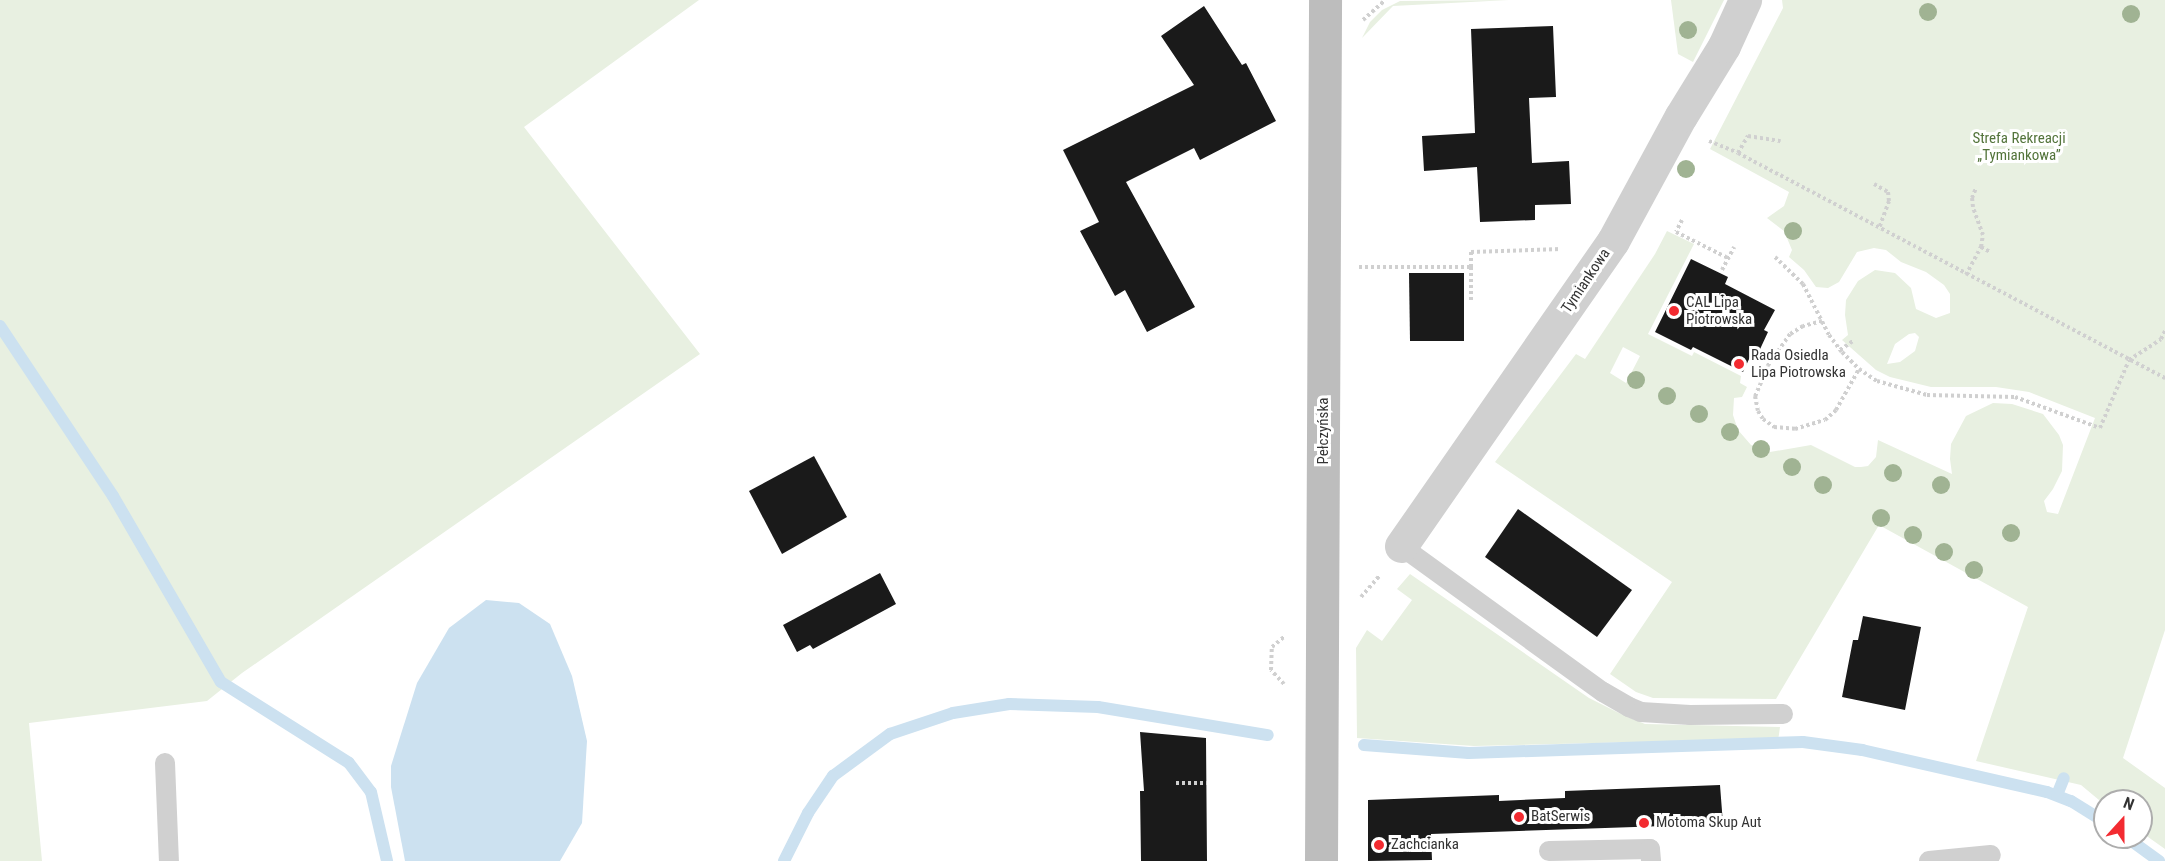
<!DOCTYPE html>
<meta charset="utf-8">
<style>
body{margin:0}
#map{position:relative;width:2165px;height:861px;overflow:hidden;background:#fff;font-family:"Roboto Condensed",sans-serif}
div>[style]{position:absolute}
.green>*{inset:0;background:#e8f0e1}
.water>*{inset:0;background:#cce1f0}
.stream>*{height:12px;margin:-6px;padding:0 6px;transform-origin:6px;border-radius:6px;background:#cce1f0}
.building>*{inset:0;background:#1a1a1a}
.path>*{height:4px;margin-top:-2px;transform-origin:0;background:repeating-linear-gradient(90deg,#d0d0d0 0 3px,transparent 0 6px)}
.service>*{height:20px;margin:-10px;padding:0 10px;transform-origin:10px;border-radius:10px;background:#d0d0d0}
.minor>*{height:33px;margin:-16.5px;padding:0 16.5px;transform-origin:16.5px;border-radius:16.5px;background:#d0d0d0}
.secondary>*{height:33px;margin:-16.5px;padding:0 16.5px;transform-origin:16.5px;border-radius:16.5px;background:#bdbdbd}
.trees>*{width:18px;height:18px;margin:-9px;border-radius:50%;background:#a0b393}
.dots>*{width:16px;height:16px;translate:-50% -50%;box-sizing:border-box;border:3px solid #fff;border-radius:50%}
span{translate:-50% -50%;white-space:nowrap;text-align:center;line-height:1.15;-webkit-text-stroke:6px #fff;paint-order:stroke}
.park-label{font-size:15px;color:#53743b}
.street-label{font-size:15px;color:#333}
.poi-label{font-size:15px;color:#333}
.left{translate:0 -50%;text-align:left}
.north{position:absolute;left:2093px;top:789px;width:60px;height:60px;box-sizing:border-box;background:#fff;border:2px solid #adadad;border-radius:50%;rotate:21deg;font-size:16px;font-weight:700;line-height:24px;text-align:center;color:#333}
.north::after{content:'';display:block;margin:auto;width:21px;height:27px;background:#f32b31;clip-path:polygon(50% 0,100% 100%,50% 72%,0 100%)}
</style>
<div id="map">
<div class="green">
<div style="clip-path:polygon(0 0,699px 0,524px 127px,700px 354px,242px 673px,207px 701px,29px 723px,42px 861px,0 861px)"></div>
<div style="clip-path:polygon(1509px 0,1393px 6px,1362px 38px,1370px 22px,1382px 10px,1400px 1px)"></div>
<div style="clip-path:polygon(1671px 0,1724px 0,1693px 62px,1678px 54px)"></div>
<div style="clip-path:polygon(evenodd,1782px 0,2165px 0,2165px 630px,2123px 758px,2165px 788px,2165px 849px,2141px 832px,2141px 801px,2105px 801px,2105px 805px,2081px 785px,1976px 761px,2028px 607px,1879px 525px,1776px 699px,1653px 698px,1636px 692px,1610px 674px,1672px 582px,1495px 462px,1576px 354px,1585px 359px,1655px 254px,1667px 231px,1694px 244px,1648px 334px,1692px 356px,1694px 352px,1741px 376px,1740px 383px,1747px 387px,1742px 397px,1734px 398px,1733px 415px,1738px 430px,1751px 445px,1770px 452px,1811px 445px,1855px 467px,1861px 467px,1868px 466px,1876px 457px,1878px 440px,1952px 474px,1950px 459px,1951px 444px,1966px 416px,1993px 403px,2012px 404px,2043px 414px,2059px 435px,2063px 445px,2062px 471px,2053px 489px,2044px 501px,2047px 512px,2058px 514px,2095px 418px,2029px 392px,1996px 387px,1931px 387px,1890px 377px,1876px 370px,1842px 340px,1848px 335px,1845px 315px,1846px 300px,1858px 281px,1875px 270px,1895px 273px,1911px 288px,1916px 309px,1936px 318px,1950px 313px,1950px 294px,1944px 285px,1926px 272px,1901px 262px,1886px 250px,1874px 248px,1857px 252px,1839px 282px,1828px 288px,1816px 287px,1804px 270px,1789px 257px,1792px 250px,1784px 231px,1767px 218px,1784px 206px,1789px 192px,1710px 149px,1783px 8px,1782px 0,1909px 334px,1915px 333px,1919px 337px,1915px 351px,1900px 362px,1887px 364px,1895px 344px,1909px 334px,1782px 0,1623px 347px,1640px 356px,1626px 383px,1610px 373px,1623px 347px)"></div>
<div style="clip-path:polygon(1410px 574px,1589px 698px,1621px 714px,1645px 724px,1780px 727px,1778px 741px,1637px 742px,1474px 746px,1357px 738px,1356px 648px,1367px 630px,1382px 641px,1412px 600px,1397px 589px)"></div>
</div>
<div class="water">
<div style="clip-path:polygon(486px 600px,519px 603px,550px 624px,572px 676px,587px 741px,582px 823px,560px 861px,405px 861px,391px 787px,391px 766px,417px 683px,449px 628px)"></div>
</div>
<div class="stream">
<div style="left:0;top:326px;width:204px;rotate:56.4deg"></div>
<div style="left:113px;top:496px;width:215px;rotate:59.9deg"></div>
<div style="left:221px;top:682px;width:151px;rotate:32.3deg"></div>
<div style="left:349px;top:763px;width:36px;rotate:53deg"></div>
<div style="left:371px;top:792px;width:71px;rotate:76.9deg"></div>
<div style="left:1364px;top:745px;width:105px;rotate:4.4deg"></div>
<div style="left:1469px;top:753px;width:334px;rotate:-1.9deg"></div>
<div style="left:1803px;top:742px;width:60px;rotate:7.7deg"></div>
<div style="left:1862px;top:750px;width:190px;rotate:12.8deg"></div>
<div style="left:2047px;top:792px;width:26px;rotate:21deg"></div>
<div style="left:2071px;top:801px;width:40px;rotate:32deg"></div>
<div style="left:2057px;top:795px;width:18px;rotate:-68deg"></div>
<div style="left:2126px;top:837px;width:41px;rotate:36deg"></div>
<div style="left:784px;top:861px;width:54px;rotate:-63.4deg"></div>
<div style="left:808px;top:813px;width:45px;rotate:-56deg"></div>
<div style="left:833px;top:776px;width:71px;rotate:-36.4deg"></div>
<div style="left:890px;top:734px;width:66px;rotate:-18.4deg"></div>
<div style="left:953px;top:713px;width:57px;rotate:-9.1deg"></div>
<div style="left:1009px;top:704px;width:89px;rotate:1.9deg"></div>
<div style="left:1098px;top:707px;width:172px;rotate:9.4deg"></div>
</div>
<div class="building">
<div style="clip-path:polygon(1204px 6px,1242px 65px,1246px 63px,1276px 121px,1200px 160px,1194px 148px,1126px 182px,1195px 307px,1147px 332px,1125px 290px,1115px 296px,1080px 231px,1099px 222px,1063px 150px,1194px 85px,1161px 36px)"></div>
<div style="clip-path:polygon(1553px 26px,1556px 97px,1529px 98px,1532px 163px,1569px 161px,1571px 204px,1535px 205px,1535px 220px,1480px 222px,1477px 167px,1424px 171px,1422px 136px,1475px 133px,1471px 29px)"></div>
<div style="clip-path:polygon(1691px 259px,1728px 277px,1725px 284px,1775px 310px,1764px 330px,1768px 332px,1755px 360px,1750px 357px,1743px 372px,1693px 347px,1691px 350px,1655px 332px)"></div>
<div style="clip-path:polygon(1409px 273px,1464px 273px,1464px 341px,1410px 341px)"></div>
<div style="clip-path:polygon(814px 456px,847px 517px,782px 554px,749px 491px)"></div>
<div style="clip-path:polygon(1518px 509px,1632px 590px,1597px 637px,1485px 557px)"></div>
<div style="clip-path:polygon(880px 573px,896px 604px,813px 649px,810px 645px,797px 652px,783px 625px)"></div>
<div style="clip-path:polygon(1863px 616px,1921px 627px,1905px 710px,1842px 697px,1853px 640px,1858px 640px)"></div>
<div style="clip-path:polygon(1140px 732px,1206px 738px,1207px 861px,1141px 861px,1140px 791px,1144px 791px)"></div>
<div style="clip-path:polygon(1720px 785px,1723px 824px,1431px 834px,1432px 860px,1368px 861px,1368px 800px,1499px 795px,1499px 801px,1565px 798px,1565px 791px)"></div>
</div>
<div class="path">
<div style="left:1363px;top:20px;width:30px;rotate:-42deg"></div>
<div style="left:1709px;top:141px;width:31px;rotate:22deg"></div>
<div style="left:1738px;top:153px;width:483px;rotate:27.8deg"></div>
<div style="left:1738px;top:153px;width:20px;rotate:-60deg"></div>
<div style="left:1748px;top:136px;width:33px;rotate:9deg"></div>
<div style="left:1874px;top:184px;width:16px;rotate:30deg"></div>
<div style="left:1888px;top:192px;width:9px;rotate:84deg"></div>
<div style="left:1889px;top:201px;width:30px;rotate:110deg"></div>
<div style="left:1682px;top:220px;width:13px;rotate:117deg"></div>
<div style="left:1676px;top:232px;width:58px;rotate:26.6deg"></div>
<div style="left:1981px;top:247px;width:10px;rotate:29deg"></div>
<div style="left:1775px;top:257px;width:39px;rotate:44deg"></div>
<div style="left:1803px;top:284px;width:57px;rotate:63deg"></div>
<div style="left:1829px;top:335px;width:21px;rotate:53deg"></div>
<div style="left:1842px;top:352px;width:24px;rotate:45deg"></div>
<div style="left:1859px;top:369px;width:22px;rotate:34deg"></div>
<div style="left:1877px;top:381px;width:52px;rotate:15.6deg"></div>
<div style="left:1927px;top:395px;width:88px;rotate:1.3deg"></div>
<div style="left:2015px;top:397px;width:90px;rotate:20deg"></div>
<div style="left:2100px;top:428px;width:74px;rotate:-66.9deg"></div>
<div style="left:2129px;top:360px;width:38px;rotate:-33deg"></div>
<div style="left:2161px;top:339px;width:9px;rotate:-63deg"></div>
<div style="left:1359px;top:267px;width:112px"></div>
<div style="left:1471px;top:267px;width:34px;rotate:90deg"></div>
<div style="left:1471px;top:267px;width:15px;rotate:-90deg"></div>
<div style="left:1471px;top:252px;width:90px;rotate:-1.9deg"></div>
<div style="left:1722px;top:270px;width:26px;rotate:-62deg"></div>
<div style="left:1966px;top:275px;width:32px;rotate:-62deg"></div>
<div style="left:1981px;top:247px;width:12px;rotate:-81deg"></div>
<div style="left:1983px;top:235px;width:30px;rotate:-110deg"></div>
<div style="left:1973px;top:207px;width:9px;rotate:-96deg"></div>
<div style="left:1972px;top:198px;width:11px;rotate:-68deg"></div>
<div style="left:1822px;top:321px;width:20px;rotate:165deg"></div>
<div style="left:1803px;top:326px;width:15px;rotate:148deg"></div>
<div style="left:1790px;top:334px;width:39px;rotate:125deg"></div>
<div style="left:1768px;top:366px;width:33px;rotate:113deg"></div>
<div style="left:1755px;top:396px;width:15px;rotate:79deg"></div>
<div style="left:1758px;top:411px;width:9px;rotate:58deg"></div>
<div style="left:1763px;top:419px;width:14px;rotate:36deg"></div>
<div style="left:1774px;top:427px;width:21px;rotate:5deg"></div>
<div style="left:1795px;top:429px;width:31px;rotate:-17deg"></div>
<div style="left:1825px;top:420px;width:15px;rotate:-42deg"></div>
<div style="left:1836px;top:410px;width:47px;rotate:-60.7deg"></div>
<div style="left:1840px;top:350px;width:16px;rotate:-35deg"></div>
<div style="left:1361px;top:597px;width:28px;rotate:-49deg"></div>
<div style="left:1284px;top:684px;width:19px;rotate:-133deg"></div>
<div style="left:1271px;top:670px;width:23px;rotate:-88deg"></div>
<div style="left:1272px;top:647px;width:17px;rotate:-40deg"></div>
<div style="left:1176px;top:783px;width:31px"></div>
</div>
<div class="service">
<div style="left:1401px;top:546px;width:249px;rotate:35.9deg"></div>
<div style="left:1603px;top:692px;width:30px;rotate:30deg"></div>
<div style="left:1629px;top:707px;width:13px;rotate:23deg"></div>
<div style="left:1641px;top:712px;width:49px;rotate:3.5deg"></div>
<div style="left:1690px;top:715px;width:93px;rotate:-0.6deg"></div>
<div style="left:165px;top:763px;width:98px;rotate:87.7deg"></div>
<div style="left:1549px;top:851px;width:101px;rotate:-1.1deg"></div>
<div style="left:1650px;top:849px;width:12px;rotate:85deg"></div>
<div style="left:1929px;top:861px;width:62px;rotate:-5.5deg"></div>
</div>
<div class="minor">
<div style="left:1401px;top:546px;width:371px;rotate:-55.2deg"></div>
<div style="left:1613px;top:241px;width:142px;rotate:-61.5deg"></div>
<div style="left:1681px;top:116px;width:82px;rotate:-58.4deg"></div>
<div style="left:1724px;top:46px;width:51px;rotate:-65.5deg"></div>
</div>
<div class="secondary">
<div style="left:1321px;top:861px;width:861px;rotate:-89.73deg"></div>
</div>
<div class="trees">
<div style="left:1928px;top:12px"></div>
<div style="left:2131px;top:14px"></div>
<div style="left:1688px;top:30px"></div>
<div style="left:1686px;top:169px"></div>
<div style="left:1793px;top:231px"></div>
<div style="left:1636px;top:380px"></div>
<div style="left:1667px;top:396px"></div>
<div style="left:1699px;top:414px"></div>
<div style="left:1730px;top:432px"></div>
<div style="left:1761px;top:449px"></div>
<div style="left:1792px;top:467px"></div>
<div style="left:1893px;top:473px"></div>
<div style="left:1823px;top:485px"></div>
<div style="left:1941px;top:485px"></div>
<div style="left:1881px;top:518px"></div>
<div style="left:2011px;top:533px"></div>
<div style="left:1913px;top:535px"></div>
<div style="left:1944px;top:552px"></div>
<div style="left:1974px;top:570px"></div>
</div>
<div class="dots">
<div style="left:1674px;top:311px;background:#f32b31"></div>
<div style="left:1739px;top:364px;background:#f32b31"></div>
<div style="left:1519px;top:817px;background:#f32b31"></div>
<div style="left:1644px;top:823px;background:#f32b31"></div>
<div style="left:1379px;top:845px;background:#f32b31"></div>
</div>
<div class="park-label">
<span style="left:2019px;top:147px">Strefa Rekreacji<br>„Tymiankowa”</span>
</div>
<div class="street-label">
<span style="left:1586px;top:281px;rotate:-56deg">Tymiankowa</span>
<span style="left:1324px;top:431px;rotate:-90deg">Pełczyńska</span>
</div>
<div class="poi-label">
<span class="left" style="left:1686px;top:311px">CAL Lipa<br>Piotrowska</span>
<span class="left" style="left:1751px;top:364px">Rada Osiedla<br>Lipa Piotrowska</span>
<span class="left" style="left:1531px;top:817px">BatSerwis</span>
<span class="left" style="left:1656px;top:823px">Motoma Skup Aut</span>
<span class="left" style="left:1391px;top:845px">Zachcianka</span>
</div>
<div class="north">N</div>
</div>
